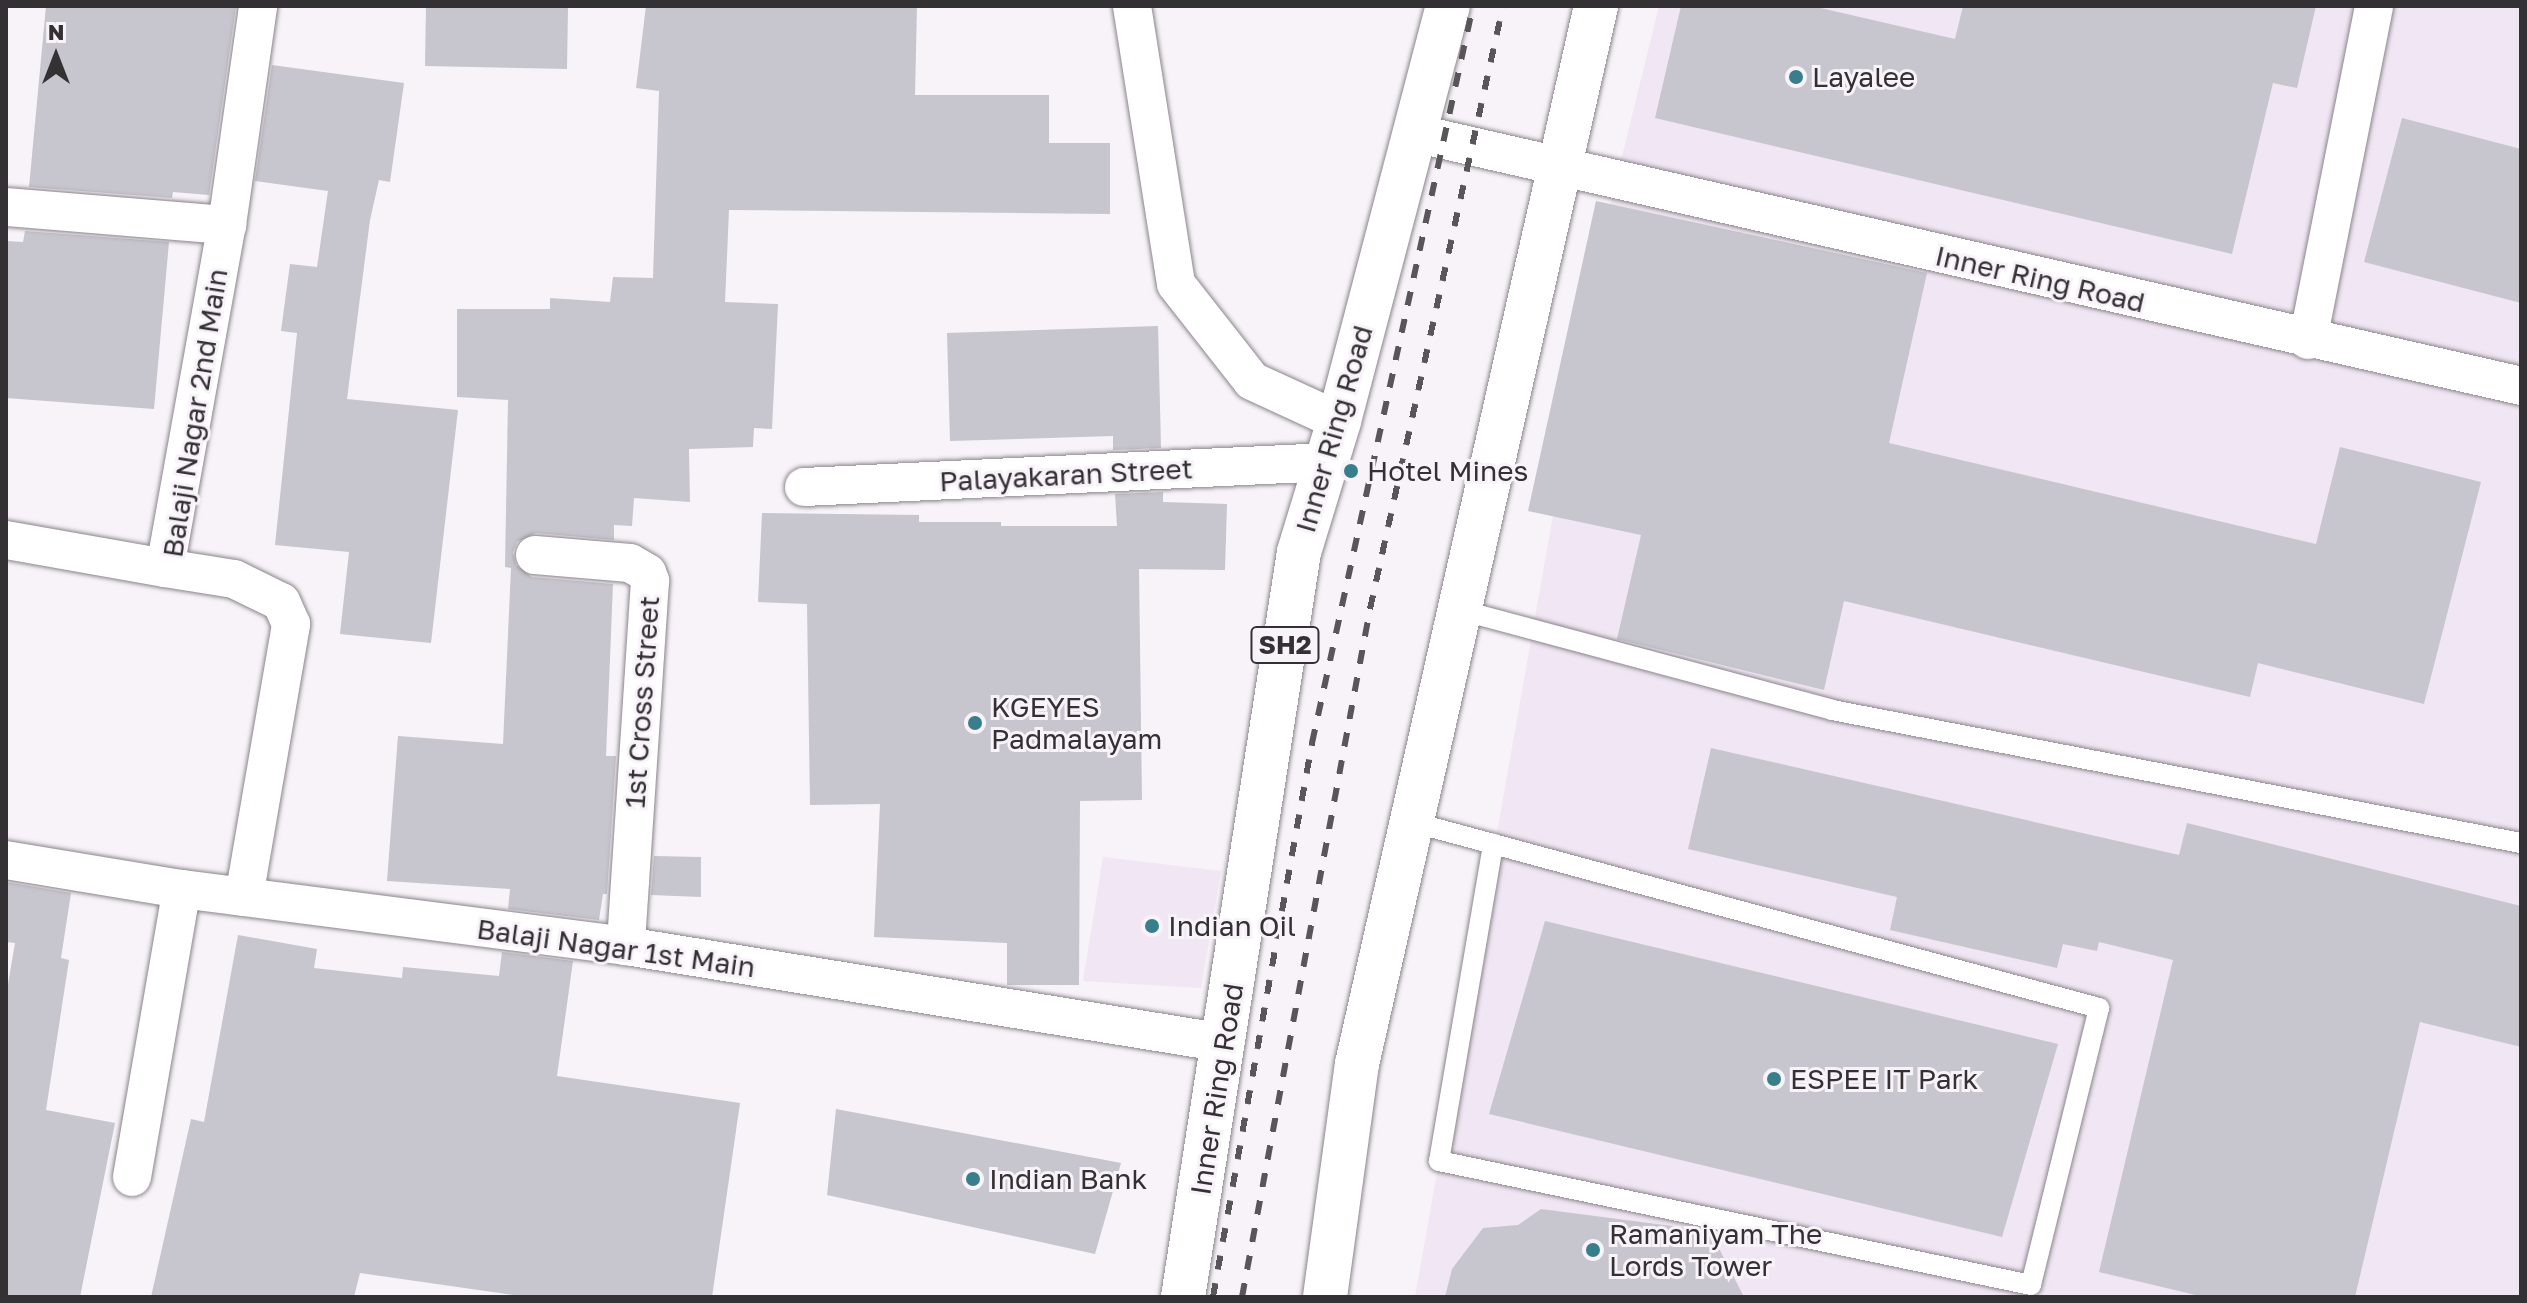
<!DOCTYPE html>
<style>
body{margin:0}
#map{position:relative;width:2527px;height:1303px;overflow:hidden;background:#f8f2f9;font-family:"Golos Text",sans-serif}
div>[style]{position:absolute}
.built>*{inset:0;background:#f1e6f3}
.building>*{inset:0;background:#c7c5cd}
.roads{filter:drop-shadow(0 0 2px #8a858b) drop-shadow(0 0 2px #8a858b)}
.service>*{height:20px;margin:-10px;padding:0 10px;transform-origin:10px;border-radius:10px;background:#fff}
.minor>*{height:38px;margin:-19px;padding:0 19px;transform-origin:19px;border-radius:19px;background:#fff}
.primary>*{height:44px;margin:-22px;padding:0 22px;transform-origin:22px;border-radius:22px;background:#fff}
.rail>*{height:6px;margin-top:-3px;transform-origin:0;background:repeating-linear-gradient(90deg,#595659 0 14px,transparent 0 28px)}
.dots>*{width:22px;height:22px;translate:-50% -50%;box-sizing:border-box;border:4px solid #f8f2f9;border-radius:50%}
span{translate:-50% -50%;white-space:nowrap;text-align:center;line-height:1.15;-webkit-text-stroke:6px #f8f2f9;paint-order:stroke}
.shield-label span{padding:2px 6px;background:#f8f2f9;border:2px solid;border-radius:6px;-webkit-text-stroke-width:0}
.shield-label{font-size:26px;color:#333133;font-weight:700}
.poi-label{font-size:28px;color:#333133}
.left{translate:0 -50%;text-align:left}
.street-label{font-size:28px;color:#333133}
.frame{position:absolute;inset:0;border:8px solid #333133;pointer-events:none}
.north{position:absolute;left:16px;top:16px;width:80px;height:80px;-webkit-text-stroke:6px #f8f2f9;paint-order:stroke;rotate:0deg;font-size:22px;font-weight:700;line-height:32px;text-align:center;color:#333133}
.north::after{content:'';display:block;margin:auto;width:28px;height:36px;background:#333133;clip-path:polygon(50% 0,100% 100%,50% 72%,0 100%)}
</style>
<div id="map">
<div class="built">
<div style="clip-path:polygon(1659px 6px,2521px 6px,2521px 1297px,1415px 1297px,1602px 238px)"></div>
<div style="clip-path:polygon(1103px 857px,1221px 871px,1201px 988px,1083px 981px)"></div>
</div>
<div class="building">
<div style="clip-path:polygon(46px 6px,236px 6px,209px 195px,173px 192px,172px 198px,29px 187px)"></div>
<div style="clip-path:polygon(426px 6px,568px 6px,567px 69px,425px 66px)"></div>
<div style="clip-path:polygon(646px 6px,917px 6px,915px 95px,1049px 95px,1049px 143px,1110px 143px,1110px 214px,729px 210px,725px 302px,778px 304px,772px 429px,754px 428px,753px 447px,689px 449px,690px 502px,634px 498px,632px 526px,614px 525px,614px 540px,536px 533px,517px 542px,513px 552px,516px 565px,532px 577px,613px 584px,606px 756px,616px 756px,607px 894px,603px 894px,599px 920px,508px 909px,510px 889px,387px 881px,398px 736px,503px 744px,511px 568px,505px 567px,508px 400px,457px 397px,457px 309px,550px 309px,550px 298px,610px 302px,613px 277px,653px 278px,659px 91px,636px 88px)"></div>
<div style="clip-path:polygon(1681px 6px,1812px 6px,1955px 39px,1963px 6px,2316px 6px,2297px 88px,2273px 83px,2232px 254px,1655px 118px)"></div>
<div style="clip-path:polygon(272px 65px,404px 83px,390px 182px,379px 180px,370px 220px,347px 399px,458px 410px,431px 643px,340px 634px,349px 552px,275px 545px,297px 333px,281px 331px,290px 264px,317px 267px,328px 191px,255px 181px)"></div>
<div style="clip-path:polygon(2402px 118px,2521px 149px,2521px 303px,2364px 262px)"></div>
<div style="clip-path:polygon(1596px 201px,1927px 273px,1889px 443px,2316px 544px,2340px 447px,2481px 482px,2424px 704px,2258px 663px,2250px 697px,1844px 601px,1824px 690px,1617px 639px,1641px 535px,1528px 511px)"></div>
<div style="clip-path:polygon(25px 231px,169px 242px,154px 409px,6px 398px,6px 241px,23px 242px)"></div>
<div style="clip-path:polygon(1158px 326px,1161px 448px,1113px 450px,1113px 436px,950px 441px,947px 333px)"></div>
<div style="clip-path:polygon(1163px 492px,1163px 502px,1227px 504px,1225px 570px,1139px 569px,1142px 800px,1080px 801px,1079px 985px,1007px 985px,1007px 943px,874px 937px,880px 804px,810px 805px,807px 604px,758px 602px,762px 513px,919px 515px,919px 522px,1001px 522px,1001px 526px,1117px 526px,1115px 494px)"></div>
<div style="clip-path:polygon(1711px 748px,2179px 855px,2187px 823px,2521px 906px,2521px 1047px,2420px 1022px,2355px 1297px,2204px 1297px,2099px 1272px,2173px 960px,2099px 942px,2097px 951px,2063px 944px,2057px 968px,1890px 930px,1897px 897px,1688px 849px)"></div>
<div style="clip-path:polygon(654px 856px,701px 857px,701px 897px,651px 895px)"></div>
<div style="clip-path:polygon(6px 882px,71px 893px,61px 958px,69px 960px,46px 1110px,115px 1123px,80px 1297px,6px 1297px,6px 996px,15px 943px,6px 942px)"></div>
<div style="clip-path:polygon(1545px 921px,2058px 1044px,2002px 1237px,1489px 1114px)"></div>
<div style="clip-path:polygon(238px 935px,317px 949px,314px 968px,402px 978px,403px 967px,499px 976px,502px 952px,573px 961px,557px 1076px,740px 1103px,712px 1297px,528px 1297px,360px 1273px,354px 1297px,151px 1297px,191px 1119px,204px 1122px)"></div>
<div style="clip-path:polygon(836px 1109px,1121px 1163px,1095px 1254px,827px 1195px)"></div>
<div style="clip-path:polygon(1541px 1209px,1710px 1231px,1744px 1297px,1445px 1297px,1452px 1269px,1483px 1228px,1518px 1225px)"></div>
</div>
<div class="roads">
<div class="service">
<div style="left:1460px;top:610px;width:385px;rotate:15deg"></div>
<div style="left:1832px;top:710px;width:702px;rotate:10.93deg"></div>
<div style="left:1412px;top:822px;width:712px;rotate:15.15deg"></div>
<div style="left:2099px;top:1008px;width:285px;rotate:103.8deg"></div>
<div style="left:2031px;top:1285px;width:605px;rotate:-168.17deg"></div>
<div style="left:1439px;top:1161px;width:322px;rotate:-80.3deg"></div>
</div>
<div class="minor">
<div style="left:1132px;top:6px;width:281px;rotate:81deg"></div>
<div style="left:1176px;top:284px;width:123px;rotate:51.9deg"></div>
<div style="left:1252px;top:381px;width:96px;rotate:24.7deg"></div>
<div style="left:1414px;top:133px;width:1136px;rotate:12.87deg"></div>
<div style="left:6px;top:207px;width:222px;rotate:4.7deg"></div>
<div style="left:2308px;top:340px;width:340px;rotate:-78.8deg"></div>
<div style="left:804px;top:487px;width:525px;rotate:-2.73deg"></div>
<div style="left:6px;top:540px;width:161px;rotate:10deg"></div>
<div style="left:535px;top:555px;width:95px;rotate:4.8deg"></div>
<div style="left:630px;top:563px;width:20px;rotate:30deg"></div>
<div style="left:647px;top:573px;width:9px;rotate:69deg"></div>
<div style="left:650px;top:581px;width:366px;rotate:93.8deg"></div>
<div style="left:6px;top:860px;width:178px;rotate:9.4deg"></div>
<div style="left:182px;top:889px;width:448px;rotate:7.3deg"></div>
<div style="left:626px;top:946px;width:607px;rotate:9.2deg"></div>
<div style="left:244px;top:897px;width:277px;rotate:-80.2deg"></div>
<div style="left:291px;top:624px;width:24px;rotate:-114deg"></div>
<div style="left:281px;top:602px;width:52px;rotate:-153.9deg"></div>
<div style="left:234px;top:579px;width:70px;rotate:-170.9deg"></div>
<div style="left:165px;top:568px;width:349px;rotate:-79.8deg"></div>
<div style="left:227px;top:225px;width:221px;rotate:-81.9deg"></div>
<div style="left:132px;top:1177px;width:292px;rotate:-80.2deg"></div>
</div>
<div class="primary">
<div style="left:1183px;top:1297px;width:754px;rotate:-81.15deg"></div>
<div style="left:1299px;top:552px;width:137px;rotate:-73deg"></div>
<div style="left:1339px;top:421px;width:429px;rotate:-75.3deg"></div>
<div style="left:1325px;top:1297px;width:235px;rotate:-82.2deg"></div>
<div style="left:1357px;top:1064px;width:1085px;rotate:-77.27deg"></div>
</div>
</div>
<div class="rail">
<div style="left:1213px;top:1297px;width:563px;rotate:-79.87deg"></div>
<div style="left:1312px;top:743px;width:754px;rotate:-77.68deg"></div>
<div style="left:1242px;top:1297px;width:700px;rotate:-79.46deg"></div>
<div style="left:1370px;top:609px;width:617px;rotate:-77.56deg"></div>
</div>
<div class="dots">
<div style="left:1796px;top:77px;background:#397e8b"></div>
<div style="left:1351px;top:471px;background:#397e8b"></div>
<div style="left:975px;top:723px;background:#397e8b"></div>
<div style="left:1152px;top:926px;background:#397e8b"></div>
<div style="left:1774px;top:1079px;background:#397e8b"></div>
<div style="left:973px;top:1179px;background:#397e8b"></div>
<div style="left:1593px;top:1250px;background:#397e8b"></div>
</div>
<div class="shield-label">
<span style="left:1285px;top:645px">SH2</span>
</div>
<div class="poi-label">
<span class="left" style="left:1812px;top:77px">Layalee</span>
<span class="left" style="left:1367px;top:471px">Hotel Mines</span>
<span class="left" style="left:991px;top:723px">KGEYES<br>Padmalayam</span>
<span class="left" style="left:1168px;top:926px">Indian Oil</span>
<span class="left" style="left:1790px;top:1079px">ESPEE IT Park</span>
<span class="left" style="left:989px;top:1179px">Indian Bank</span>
<span class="left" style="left:1609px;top:1250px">Ramaniyam The<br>Lords Tower</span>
</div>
<div class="street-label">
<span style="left:2040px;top:279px;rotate:13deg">Inner Ring Road</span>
<span style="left:195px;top:413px;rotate:-81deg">Balaji Nagar 2nd Main</span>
<span style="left:1334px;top:429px;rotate:-74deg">Inner Ring Road</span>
<span style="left:1066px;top:475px;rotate:-3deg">Palayakaran Street</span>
<span style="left:642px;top:702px;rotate:-86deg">1st Cross Street</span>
<span style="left:616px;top:948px;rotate:8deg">Balaji Nagar 1st Main</span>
<span style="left:1217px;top:1089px;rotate:-81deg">Inner Ring Road</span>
</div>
<div class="frame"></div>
<div class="north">N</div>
</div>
